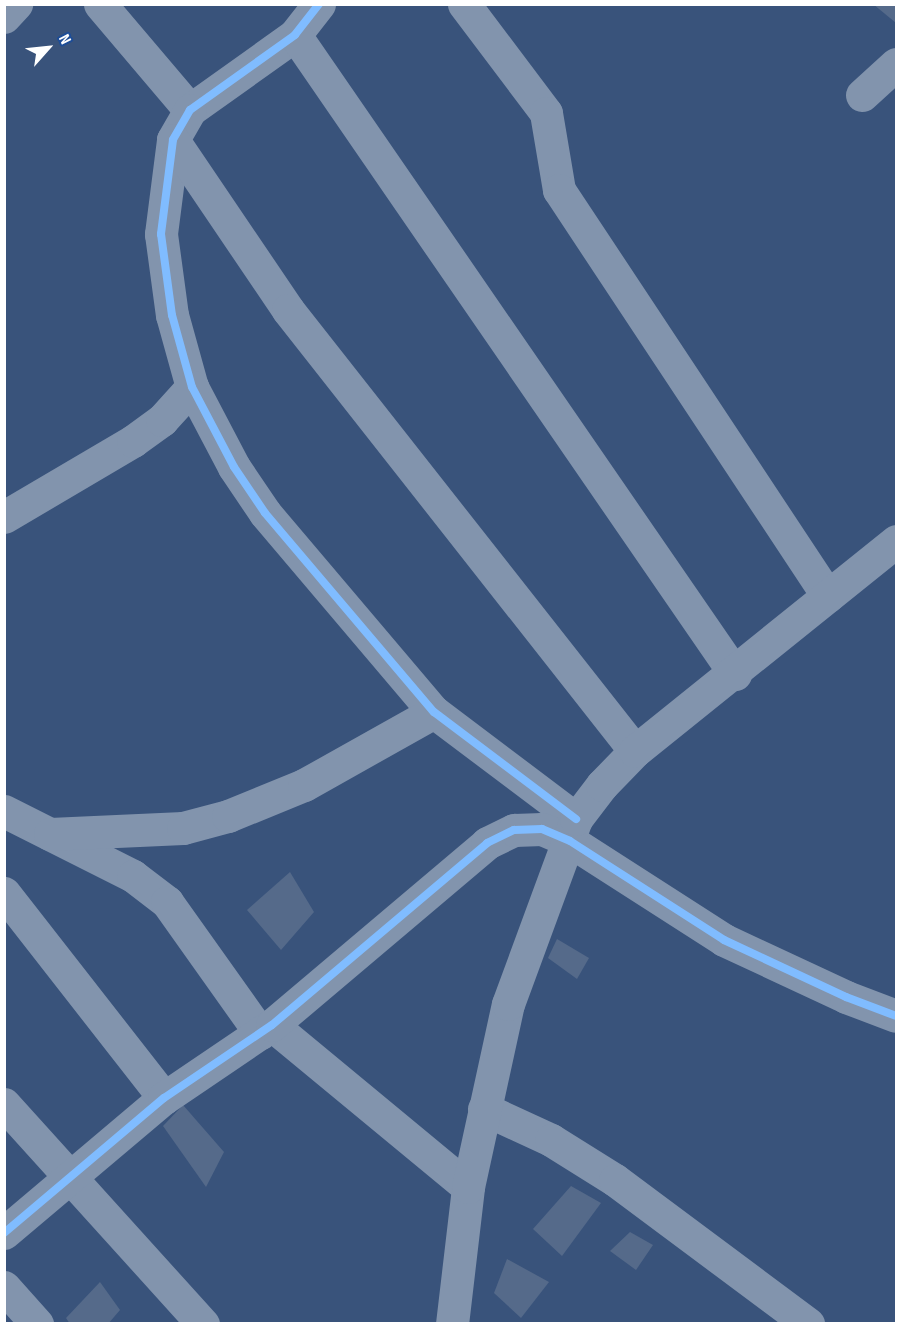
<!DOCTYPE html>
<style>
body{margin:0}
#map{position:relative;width:901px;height:1328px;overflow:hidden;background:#39537b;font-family:"Sofia Sans Condensed",sans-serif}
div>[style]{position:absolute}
.building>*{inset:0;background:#556a8a}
.minor>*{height:33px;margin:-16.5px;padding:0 16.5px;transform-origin:16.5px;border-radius:16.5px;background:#8294ad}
.cycleway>*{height:8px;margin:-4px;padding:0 4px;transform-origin:4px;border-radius:4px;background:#80bcff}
span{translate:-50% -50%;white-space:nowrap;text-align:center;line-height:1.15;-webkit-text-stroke:5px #1d4d97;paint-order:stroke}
.frame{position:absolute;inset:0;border:6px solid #fff;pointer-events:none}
.north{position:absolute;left:18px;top:18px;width:60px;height:60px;-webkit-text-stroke:4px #1d4d97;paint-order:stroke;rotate:63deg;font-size:16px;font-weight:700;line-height:24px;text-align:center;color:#fff}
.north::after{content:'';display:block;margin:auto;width:21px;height:27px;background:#fff;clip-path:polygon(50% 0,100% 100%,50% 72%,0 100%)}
</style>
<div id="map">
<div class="building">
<div style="clip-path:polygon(873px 4px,896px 4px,896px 23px)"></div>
<div style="clip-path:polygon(290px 872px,314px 912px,281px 950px,247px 910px)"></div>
<div style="clip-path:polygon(557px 939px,589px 958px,577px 979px,548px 958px)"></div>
<div style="clip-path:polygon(183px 1105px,224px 1152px,206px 1187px,163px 1126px)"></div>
<div style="clip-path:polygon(571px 1186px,601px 1203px,562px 1256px,533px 1229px)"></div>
<div style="clip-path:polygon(630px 1232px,653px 1245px,636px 1270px,610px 1251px)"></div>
<div style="clip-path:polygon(507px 1259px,549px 1282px,521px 1318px,494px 1293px)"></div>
<div style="clip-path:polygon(100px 1282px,120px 1310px,108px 1324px,70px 1324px,66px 1318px)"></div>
</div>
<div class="minor">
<div style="left:100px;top:4px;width:139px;rotate:49.7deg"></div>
<div style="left:319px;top:4px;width:39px;rotate:128deg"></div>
<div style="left:295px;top:35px;width:129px;rotate:144.5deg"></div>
<div style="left:190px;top:110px;width:34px;rotate:120deg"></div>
<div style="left:173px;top:140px;width:95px;rotate:97.3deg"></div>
<div style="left:161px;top:234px;width:82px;rotate:82.3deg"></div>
<div style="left:172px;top:315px;width:75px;rotate:74.5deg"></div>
<div style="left:192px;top:387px;width:90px;rotate:62.3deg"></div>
<div style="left:234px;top:467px;width:55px;rotate:56deg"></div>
<div style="left:265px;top:513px;width:261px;rotate:49.7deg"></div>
<div style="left:434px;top:712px;width:178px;rotate:37deg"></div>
<div style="left:464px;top:4px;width:136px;rotate:53deg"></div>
<div style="left:546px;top:113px;width:78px;rotate:80.4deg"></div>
<div style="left:559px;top:190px;width:487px;rotate:56.5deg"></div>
<div style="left:4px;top:17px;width:18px;rotate:-47deg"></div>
<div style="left:295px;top:35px;width:776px;rotate:55.45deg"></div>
<div style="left:862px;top:95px;width:46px;rotate:-42.4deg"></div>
<div style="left:173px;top:140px;width:205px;rotate:55.9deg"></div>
<div style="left:288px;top:310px;width:561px;rotate:51.8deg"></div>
<div style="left:4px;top:517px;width:150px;rotate:-30.5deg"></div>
<div style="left:133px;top:441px;width:36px;rotate:-36deg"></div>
<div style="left:162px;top:420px;width:45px;rotate:-47.7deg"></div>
<div style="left:4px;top:811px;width:144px;rotate:26.7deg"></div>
<div style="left:133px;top:876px;width:43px;rotate:37.4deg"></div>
<div style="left:167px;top:902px;width:161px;rotate:54.6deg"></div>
<div style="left:50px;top:834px;width:133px;rotate:-2.6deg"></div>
<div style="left:183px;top:828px;width:47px;rotate:-14.9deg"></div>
<div style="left:228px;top:816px;width:82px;rotate:-22.2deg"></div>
<div style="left:304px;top:785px;width:149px;rotate:-29.3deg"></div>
<div style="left:4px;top:893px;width:260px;rotate:52deg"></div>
<div style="left:272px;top:1025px;width:254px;rotate:39.6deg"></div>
<div style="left:4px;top:1104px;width:297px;rotate:47.9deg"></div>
<div style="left:484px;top:1109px;width:74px;rotate:24.8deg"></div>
<div style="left:551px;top:1140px;width:75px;rotate:32deg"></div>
<div style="left:615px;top:1180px;width:241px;rotate:36.7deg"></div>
<div style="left:4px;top:1233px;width:209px;rotate:-40.2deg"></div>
<div style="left:164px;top:1098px;width:130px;rotate:-34.1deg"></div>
<div style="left:272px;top:1025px;width:282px;rotate:-40.2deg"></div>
<div style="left:487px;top:843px;width:30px;rotate:-26deg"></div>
<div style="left:514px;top:830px;width:28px;rotate:-2deg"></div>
<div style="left:542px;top:829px;width:30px;rotate:23deg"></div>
<div style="left:570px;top:841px;width:183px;rotate:32.7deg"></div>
<div style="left:724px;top:940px;width:135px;rotate:25deg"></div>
<div style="left:846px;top:997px;width:53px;rotate:20.8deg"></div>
<div style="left:4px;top:1287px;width:50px;rotate:48.3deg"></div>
<div style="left:452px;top:1324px;width:138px;rotate:-83.3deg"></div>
<div style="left:468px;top:1187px;width:187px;rotate:-77.7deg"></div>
<div style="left:508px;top:1004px;width:197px;rotate:-69.8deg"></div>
<div style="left:576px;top:819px;width:43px;rotate:-52.6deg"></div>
<div style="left:602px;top:785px;width:47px;rotate:-45.9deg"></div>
<div style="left:635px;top:751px;width:335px;rotate:-38.8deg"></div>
</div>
<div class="cycleway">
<div style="left:319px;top:4px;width:39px;rotate:128deg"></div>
<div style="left:295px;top:35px;width:129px;rotate:144.5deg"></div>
<div style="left:190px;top:110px;width:34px;rotate:120deg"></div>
<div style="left:173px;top:140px;width:95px;rotate:97.3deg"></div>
<div style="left:161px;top:234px;width:82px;rotate:82.3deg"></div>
<div style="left:172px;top:315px;width:75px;rotate:74.5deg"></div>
<div style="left:192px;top:387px;width:90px;rotate:62.3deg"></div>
<div style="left:234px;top:467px;width:55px;rotate:56deg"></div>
<div style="left:265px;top:513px;width:261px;rotate:49.7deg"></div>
<div style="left:434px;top:712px;width:178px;rotate:37deg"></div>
<div style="left:4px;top:1233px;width:209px;rotate:-40.2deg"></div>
<div style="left:164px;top:1098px;width:130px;rotate:-34.1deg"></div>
<div style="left:272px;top:1025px;width:282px;rotate:-40.2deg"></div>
<div style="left:487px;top:843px;width:30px;rotate:-26deg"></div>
<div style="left:514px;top:830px;width:28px;rotate:-2deg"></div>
<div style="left:542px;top:829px;width:30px;rotate:23deg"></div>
<div style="left:570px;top:841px;width:183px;rotate:32.7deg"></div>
<div style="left:724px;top:940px;width:135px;rotate:25deg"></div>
<div style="left:846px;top:997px;width:53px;rotate:20.8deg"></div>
</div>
<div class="frame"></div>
<div class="north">N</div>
</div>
